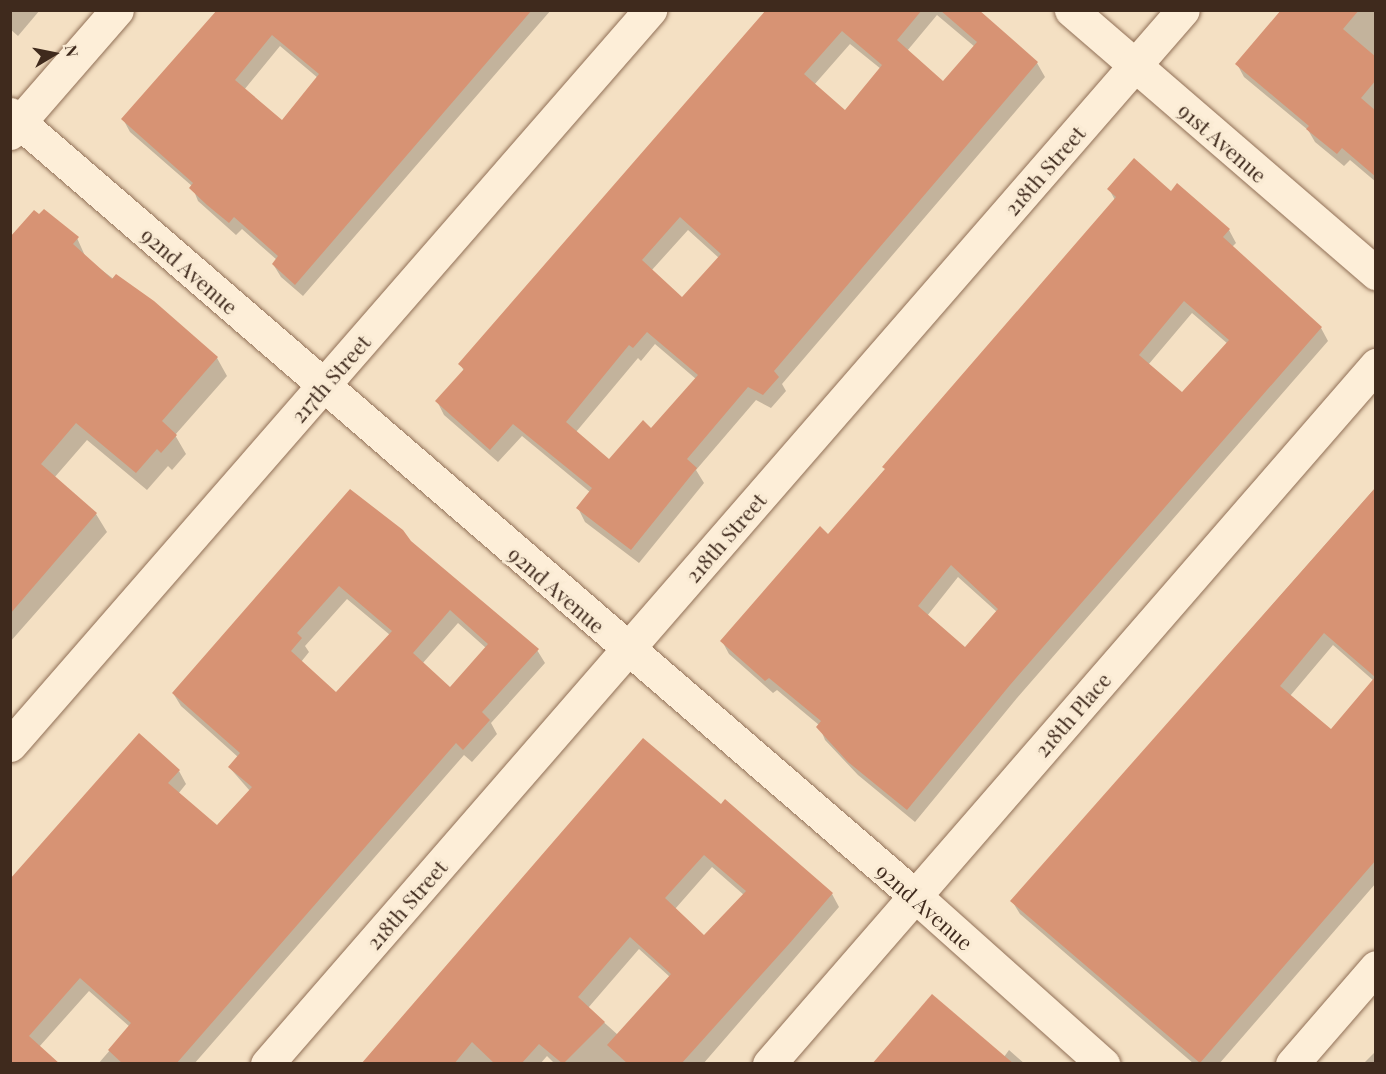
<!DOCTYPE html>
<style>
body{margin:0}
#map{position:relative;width:1386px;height:1074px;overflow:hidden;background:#f4e0c3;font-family:"Playfair Display",serif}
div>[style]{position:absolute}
.shadow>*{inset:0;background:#0003}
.building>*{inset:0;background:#d79374}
.roads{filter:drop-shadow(0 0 2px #917057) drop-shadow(0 0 2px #917057)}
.minor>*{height:33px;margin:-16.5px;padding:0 16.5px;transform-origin:16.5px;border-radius:16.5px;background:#fdeed8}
span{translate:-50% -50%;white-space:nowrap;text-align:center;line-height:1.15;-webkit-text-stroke:6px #faebd4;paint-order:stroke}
.street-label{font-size:21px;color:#3f2a1d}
.frame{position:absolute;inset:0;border:12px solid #3f2a1d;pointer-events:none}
.north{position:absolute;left:24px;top:24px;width:60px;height:60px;-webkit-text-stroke:4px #faebd4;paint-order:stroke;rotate:80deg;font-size:16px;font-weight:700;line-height:24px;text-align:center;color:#3f2a1d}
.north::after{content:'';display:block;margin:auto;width:21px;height:27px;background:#3f2a1d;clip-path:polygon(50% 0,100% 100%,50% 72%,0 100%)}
</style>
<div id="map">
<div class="shadow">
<div style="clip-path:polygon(10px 10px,40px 10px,18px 36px,10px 29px)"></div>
<div style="clip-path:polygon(evenodd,218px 10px,551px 10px,303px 296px,281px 277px,273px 264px,277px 260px,242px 229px,236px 235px,198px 201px,192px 186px,130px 132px,123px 119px,218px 10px,280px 46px,318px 78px,282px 122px,244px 90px,280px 46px)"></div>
<div style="clip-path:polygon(evenodd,769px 10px,977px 10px,1037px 63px,1045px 77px,782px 384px,786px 391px,771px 408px,756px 400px,696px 470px,704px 483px,639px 563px,585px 522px,578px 508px,591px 493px,522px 436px,498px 462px,444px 415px,437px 401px,464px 371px,460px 364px,769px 10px,937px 15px,975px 47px,943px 83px,907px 51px,937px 15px,769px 10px,850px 44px,881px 69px,846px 112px,814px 85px,850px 44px,769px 10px,688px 230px,719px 258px,682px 300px,651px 271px,688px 230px,769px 10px,655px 344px,696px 379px,651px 430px,609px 461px,576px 432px,638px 358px,641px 361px,655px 344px)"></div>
<div style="clip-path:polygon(1283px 10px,1376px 10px,1376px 182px,1350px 160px,1344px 166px,1315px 142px,1308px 130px,1244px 77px,1237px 64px)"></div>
<div style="clip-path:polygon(evenodd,1109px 189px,1171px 193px,1229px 230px,1236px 243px,1232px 247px,1321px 328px,1328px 341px,1017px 698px,915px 822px,858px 775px,825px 740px,819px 725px,777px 690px,773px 693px,729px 654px,722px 641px,828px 536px,1115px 200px,1109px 189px,1192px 313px,1228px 344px,1183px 394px,1148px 365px,1192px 313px,1109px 189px,958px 577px,997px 612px,966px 649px,927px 616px,958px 577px)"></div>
<div style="clip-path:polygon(77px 238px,86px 258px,217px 358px,227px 376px,175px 435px,186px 454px,172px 470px,168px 466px,147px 490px,87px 440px,54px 478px,96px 514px,107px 532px,10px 642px,10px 239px)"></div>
<div style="clip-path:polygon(evenodd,1376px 487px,1376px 883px,1219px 1064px,1194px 1064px,1020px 914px,1012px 901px,1376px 487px,1333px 645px,1374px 681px,1332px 731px,1290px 696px,1333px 645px)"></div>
<div style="clip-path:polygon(evenodd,350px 491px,537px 650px,545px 663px,491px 723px,497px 734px,472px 762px,464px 755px,194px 1064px,98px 1064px,130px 1027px,89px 991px,39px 1047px,10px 1064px,10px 882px,179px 771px,186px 784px,178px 794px,217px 827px,250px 791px,229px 767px,238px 757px,181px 706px,173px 693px,350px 491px,347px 599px,390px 635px,336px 694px,301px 662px,309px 652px,305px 646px,347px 599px,350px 491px,458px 623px,486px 648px,450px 690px,422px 664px,458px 623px)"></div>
<div style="clip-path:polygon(evenodd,721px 806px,832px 894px,839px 907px,703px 1064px,555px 1064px,547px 1056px,540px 1064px,362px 1064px,721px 806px,712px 867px,744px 895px,704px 937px,675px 909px,712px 867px,721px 806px,639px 949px,670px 977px,618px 1035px,588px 1008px,639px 949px)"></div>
<div style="clip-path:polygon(1009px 1050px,1025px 1064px,874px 1064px,1004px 1057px)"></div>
<div style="clip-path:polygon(1376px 1051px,1376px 1064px,1365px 1064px,1364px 1063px)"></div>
</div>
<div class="building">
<div style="clip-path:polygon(evenodd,217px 10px,532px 10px,295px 285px,272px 264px,278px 256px,234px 217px,229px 223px,207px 205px,189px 188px,193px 183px,121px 119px,217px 10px,272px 35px,319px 74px,282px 120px,235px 80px,272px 35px)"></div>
<div style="clip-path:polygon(evenodd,766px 10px,922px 10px,897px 40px,943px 81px,977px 42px,940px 10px,979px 10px,1038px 62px,774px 371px,779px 377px,763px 395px,748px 387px,687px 459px,697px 468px,631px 550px,576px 508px,592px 488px,513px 424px,490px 450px,435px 401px,464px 369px,458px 364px,766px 10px,842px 31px,882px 65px,845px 110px,804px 74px,842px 31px,766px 10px,680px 217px,721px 254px,682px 297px,642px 260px,680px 217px,766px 10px,647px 332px,698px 375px,651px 428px,643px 420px,609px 459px,566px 422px,629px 345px,633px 348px,647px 332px)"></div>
<div style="clip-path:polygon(1281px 10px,1359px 10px,1343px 29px,1376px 57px,1376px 80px,1361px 98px,1376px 111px,1376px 177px,1342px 148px,1337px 154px,1306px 129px,1309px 126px,1235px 64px)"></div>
<div style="clip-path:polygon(evenodd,1134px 158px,1171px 191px,1177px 183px,1230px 229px,1223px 237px,1322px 327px,1010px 685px,907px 810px,848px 762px,816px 727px,821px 721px,769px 678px,765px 681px,720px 641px,820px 526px,828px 534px,885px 469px,882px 467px,1116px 197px,1107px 189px,1134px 158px,1184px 301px,1229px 340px,1182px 392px,1139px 355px,1184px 301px,1134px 158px,951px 565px,998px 609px,965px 647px,918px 606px,951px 565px)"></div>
<div style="clip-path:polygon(44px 209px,79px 237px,73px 244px,112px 279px,116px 274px,154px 301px,218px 357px,162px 421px,177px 435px,161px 453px,157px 449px,136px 473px,76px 423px,41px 464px,97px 513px,10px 614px,10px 237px,34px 210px,39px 214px)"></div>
<div style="clip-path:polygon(evenodd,1376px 487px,1376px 860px,1200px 1063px,1010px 901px,1376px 487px,1324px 633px,1375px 677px,1331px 729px,1280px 686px,1324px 633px)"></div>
<div style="clip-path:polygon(evenodd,350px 489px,403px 530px,411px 541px,539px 649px,482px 712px,490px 720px,463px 750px,456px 743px,176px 1064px,123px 1064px,108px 1050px,131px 1023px,80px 978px,29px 1036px,60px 1064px,10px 1064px,10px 879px,139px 733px,180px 770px,168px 783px,217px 825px,252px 787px,228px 767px,240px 753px,172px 693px,350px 489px,339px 586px,392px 631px,336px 692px,291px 651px,302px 638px,297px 633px,339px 586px,350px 489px,450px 610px,488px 644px,450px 687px,413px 653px,450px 610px)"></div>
<div style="clip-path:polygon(evenodd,643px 738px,721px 804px,725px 799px,833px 893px,789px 944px,681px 1064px,628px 1064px,607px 1045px,671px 974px,630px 937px,578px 997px,605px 1022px,563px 1064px,539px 1044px,521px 1064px,495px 1064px,472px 1042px,454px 1064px,361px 1064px,643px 738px,704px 855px,746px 891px,704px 935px,665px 898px,704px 855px)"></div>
<div style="clip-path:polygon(932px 994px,1014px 1064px,872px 1064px)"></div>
</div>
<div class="roads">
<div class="minor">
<div style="left:1071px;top:10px;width:403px;rotate:40.8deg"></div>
<div style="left:10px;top:114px;width:1195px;rotate:40.82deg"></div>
<div style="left:914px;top:895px;width:254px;rotate:41.8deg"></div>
<div style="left:10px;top:133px;width:163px;rotate:-49deg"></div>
<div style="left:10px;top:745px;width:975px;rotate:-48.95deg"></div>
<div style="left:267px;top:1064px;width:1396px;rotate:-49.01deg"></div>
<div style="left:769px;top:1064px;width:926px;rotate:-49.03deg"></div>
<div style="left:1292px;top:1064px;width:128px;rotate:-49.1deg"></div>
</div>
</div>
<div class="street-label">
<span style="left:1223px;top:142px;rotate:41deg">91st Avenue</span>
<span style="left:1044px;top:170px;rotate:-49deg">218th Street</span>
<span style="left:190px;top:270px;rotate:41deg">92nd Avenue</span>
<span style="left:330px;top:378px;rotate:-49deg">217th Street</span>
<span style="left:725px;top:537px;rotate:-49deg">218th Street</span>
<span style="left:557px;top:589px;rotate:41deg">92nd Avenue</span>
<span style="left:1072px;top:714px;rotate:-49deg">218th Place</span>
<span style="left:406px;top:904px;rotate:-49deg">218th Street</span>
<span style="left:925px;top:906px;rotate:41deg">92nd Avenue</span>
</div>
<div class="frame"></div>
<div class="north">N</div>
</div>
